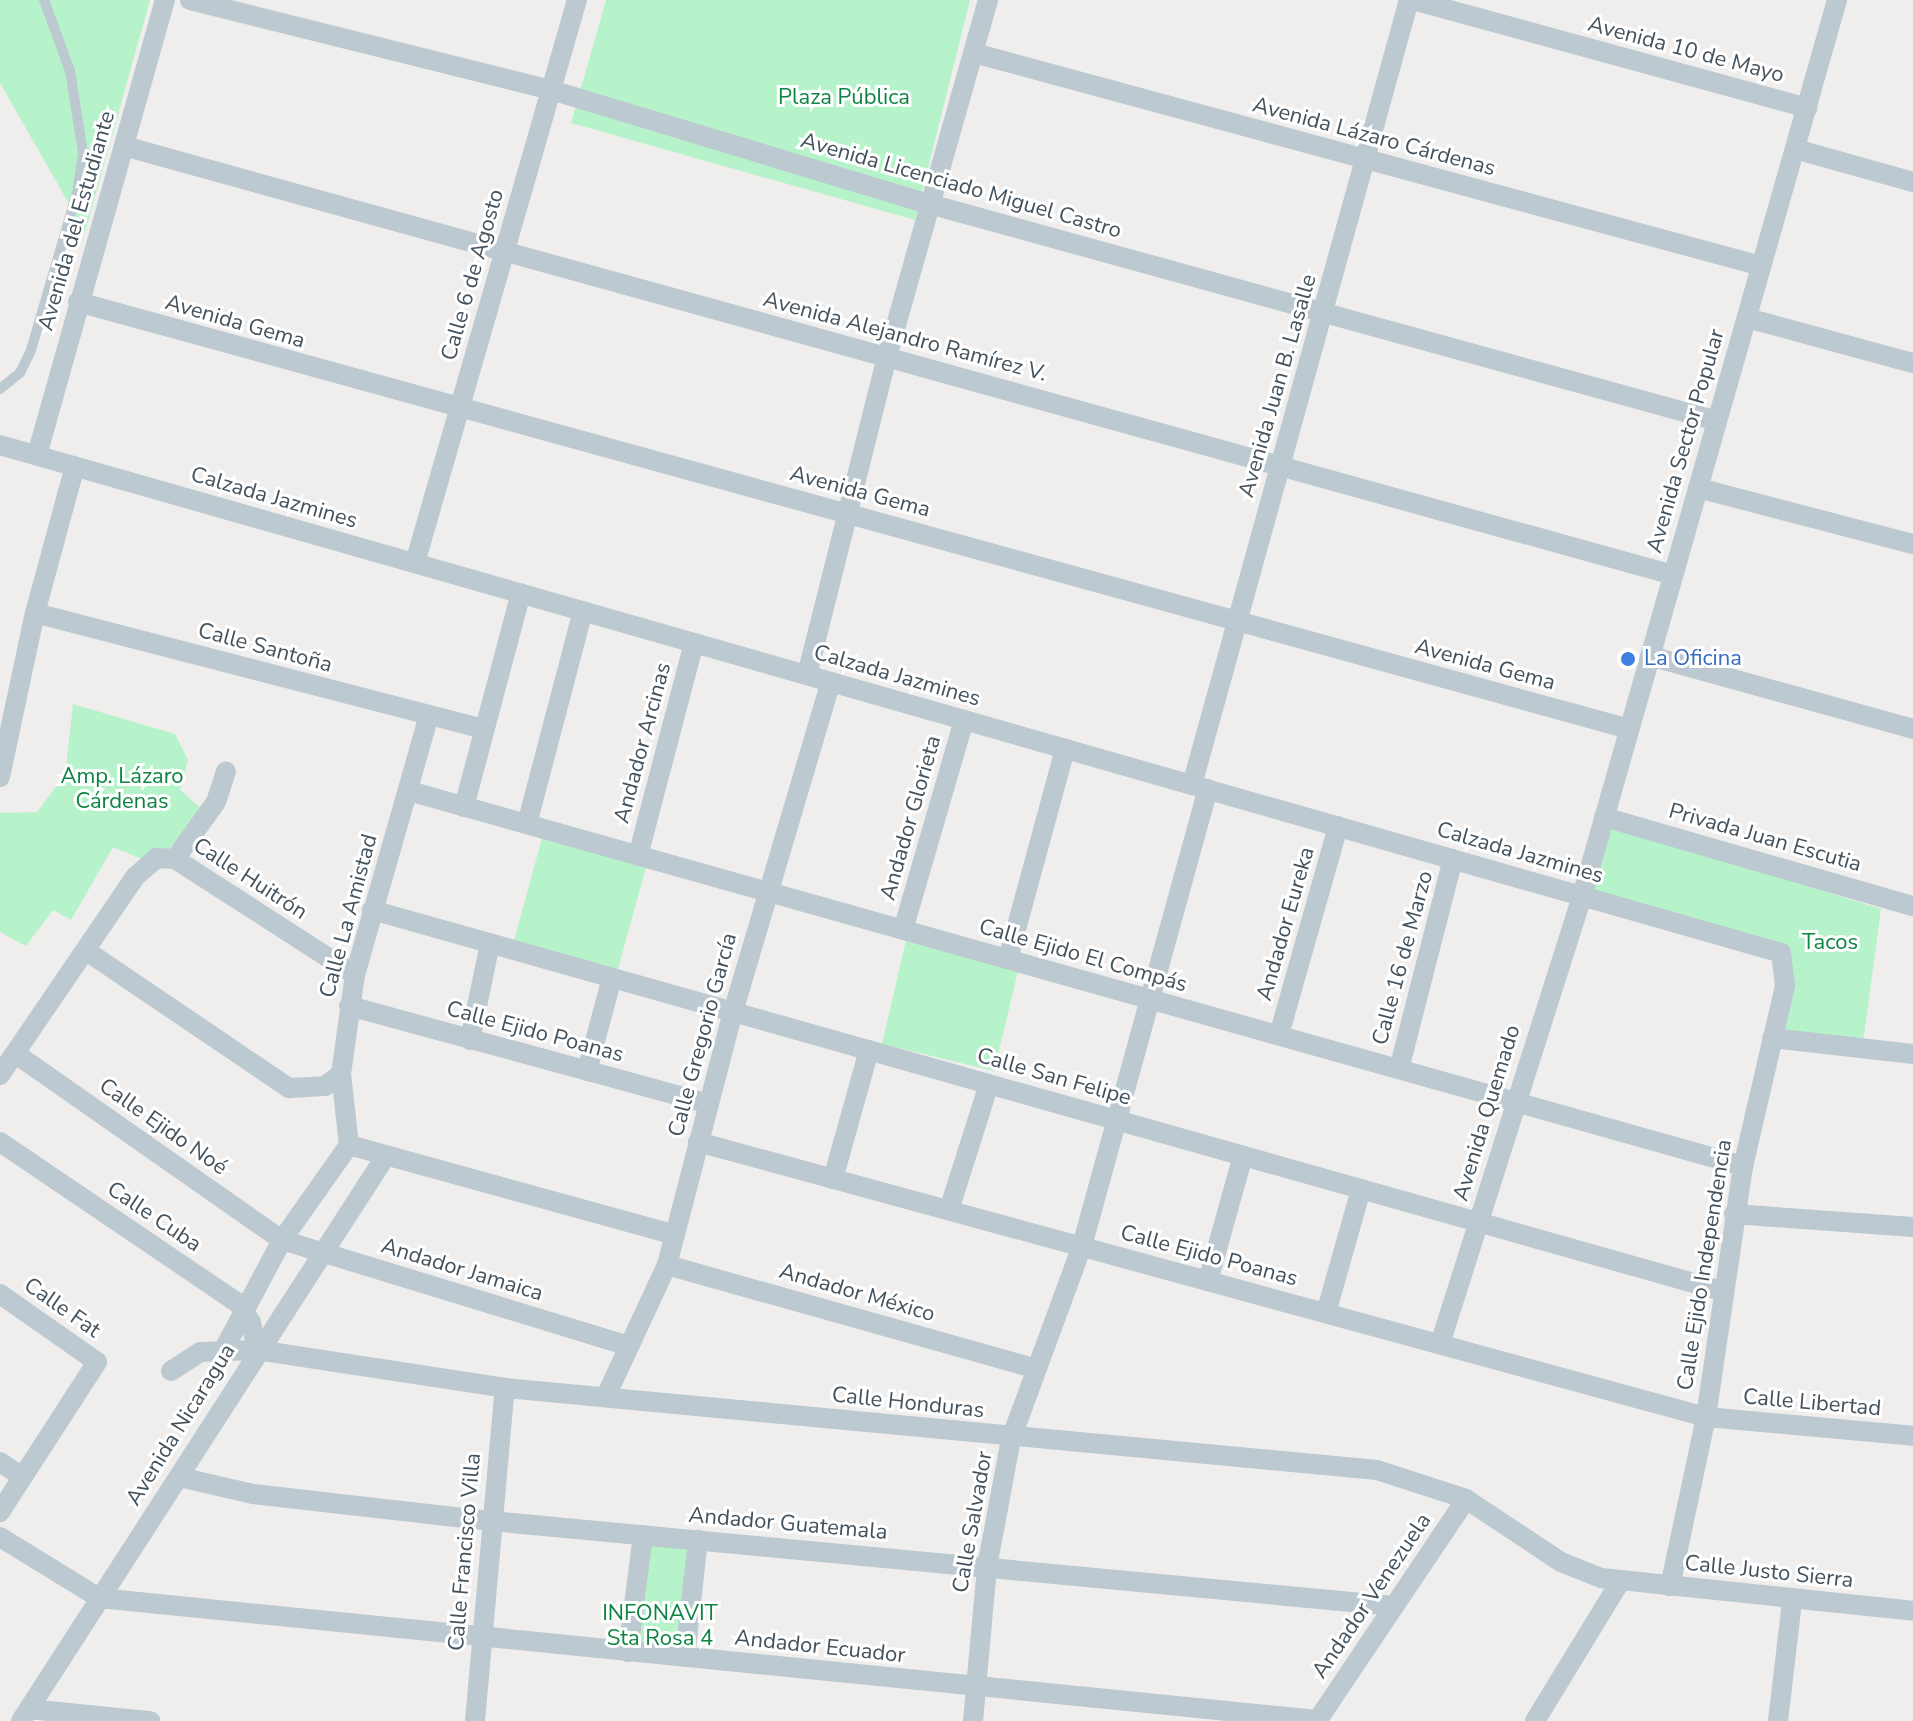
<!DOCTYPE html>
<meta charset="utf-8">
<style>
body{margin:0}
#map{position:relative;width:1913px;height:1721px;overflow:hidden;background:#f0eded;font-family:"Nunito Sans",sans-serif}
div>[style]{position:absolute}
.green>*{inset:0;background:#b6f3ca}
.lane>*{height:10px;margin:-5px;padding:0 5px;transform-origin:5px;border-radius:5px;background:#bcc9d1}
.street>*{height:20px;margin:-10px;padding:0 10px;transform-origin:10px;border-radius:10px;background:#bcc9d1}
.dots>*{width:22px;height:22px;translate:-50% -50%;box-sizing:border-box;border:4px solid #fff;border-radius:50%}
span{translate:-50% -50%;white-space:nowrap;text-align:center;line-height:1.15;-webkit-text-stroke:6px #fff;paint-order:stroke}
.street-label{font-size:22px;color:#44525d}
.park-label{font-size:22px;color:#0d8541}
.shop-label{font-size:22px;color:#366cbe}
.left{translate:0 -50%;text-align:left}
</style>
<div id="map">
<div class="green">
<div style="clip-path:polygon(0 0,150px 0,85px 232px,0 83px)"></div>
<div style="clip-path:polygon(606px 0,970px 0,915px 220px,571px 123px)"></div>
<div style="clip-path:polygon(73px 704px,175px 734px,188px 760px,180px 790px,202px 809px,169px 849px,154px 849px,142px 859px,113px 847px,71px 920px,53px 910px,26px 946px,0 932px,0 813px,37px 812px,65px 775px)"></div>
<div style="clip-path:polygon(1610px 825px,1881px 909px,1863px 1044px,1775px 1035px,1789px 989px,1771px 940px,1589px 890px)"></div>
<div style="clip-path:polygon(542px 838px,646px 867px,616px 976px,512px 948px)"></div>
<div style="clip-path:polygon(906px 940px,1019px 967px,994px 1071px,882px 1044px)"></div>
<div style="clip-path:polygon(643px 1535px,698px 1540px,685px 1657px,628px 1652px)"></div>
</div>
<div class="lane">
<div style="left:0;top:389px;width:26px;rotate:-39deg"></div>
<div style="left:20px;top:373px;width:25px;rotate:-64deg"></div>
<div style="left:31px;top:350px;width:164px;rotate:-73.7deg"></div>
<div style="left:77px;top:193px;width:40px;rotate:-81.5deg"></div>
<div style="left:83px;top:153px;width:83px;rotate:-99deg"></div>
<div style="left:70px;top:71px;width:76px;rotate:-110.1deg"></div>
</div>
<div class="street">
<div style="left:190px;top:0;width:372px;rotate:14deg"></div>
<div style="left:551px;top:90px;width:399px;rotate:16.8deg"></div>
<div style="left:933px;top:205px;width:813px;rotate:15.4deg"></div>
<div style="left:1413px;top:0;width:409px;rotate:15.3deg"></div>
<div style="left:974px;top:53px;width:815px;rotate:15.14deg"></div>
<div style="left:124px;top:146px;width:1607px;rotate:15.48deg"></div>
<div style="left:1795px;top:149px;width:123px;rotate:15.6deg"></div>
<div style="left:78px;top:302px;width:1609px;rotate:15.39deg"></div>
<div style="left:1747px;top:318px;width:172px;rotate:15.2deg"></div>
<div style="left:0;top:445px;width:1852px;rotate:15.92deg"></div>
<div style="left:1781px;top:953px;width:33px;rotate:83deg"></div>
<div style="left:1785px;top:986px;width:185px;rotate:103.1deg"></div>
<div style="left:1743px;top:1166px;width:254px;rotate:98.4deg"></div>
<div style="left:1706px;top:1417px;width:173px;rotate:102deg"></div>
<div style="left:37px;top:455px;width:473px;rotate:-74.3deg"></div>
<div style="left:1698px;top:488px;width:222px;rotate:14.6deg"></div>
<div style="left:415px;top:563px;width:586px;rotate:-73.95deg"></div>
<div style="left:35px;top:613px;width:463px;rotate:14.5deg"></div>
<div style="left:1650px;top:656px;width:273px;rotate:15.5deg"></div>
<div style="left:807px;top:675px;width:328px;rotate:-75.9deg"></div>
<div style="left:887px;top:357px;width:371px;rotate:-74.2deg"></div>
<div style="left:0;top:777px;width:168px;rotate:-78deg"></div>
<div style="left:35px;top:613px;width:152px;rotate:-74.8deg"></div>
<div style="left:1192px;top:785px;width:814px;rotate:-74.55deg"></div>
<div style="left:409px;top:791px;width:1386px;rotate:15.7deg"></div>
<div style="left:464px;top:807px;width:221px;rotate:-75.1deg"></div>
<div style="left:1604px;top:817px;width:322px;rotate:16.1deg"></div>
<div style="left:527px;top:824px;width:220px;rotate:-75.3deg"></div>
<div style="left:638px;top:856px;width:220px;rotate:-75.3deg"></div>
<div style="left:175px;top:859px;width:70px;rotate:-54.3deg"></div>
<div style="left:216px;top:802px;width:32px;rotate:-72deg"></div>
<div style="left:372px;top:910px;width:1403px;rotate:15.76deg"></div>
<div style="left:903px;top:930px;width:219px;rotate:-73.8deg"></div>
<div style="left:88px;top:952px;width:243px;rotate:34.1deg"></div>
<div style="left:289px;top:1088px;width:36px;rotate:-3deg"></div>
<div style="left:325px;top:1086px;width:20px;rotate:-37deg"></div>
<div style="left:1008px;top:959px;width:218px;rotate:-74.8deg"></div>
<div style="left:349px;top:1006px;width:373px;rotate:15.2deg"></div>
<div style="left:1279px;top:1035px;width:217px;rotate:-74.2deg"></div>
<div style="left:1772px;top:1038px;width:142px;rotate:6.5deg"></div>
<div style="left:470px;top:1040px;width:99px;rotate:-78.3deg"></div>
<div style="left:16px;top:1054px;width:325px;rotate:35deg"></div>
<div style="left:282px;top:1240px;width:363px;rotate:17deg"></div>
<div style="left:1399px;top:1069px;width:217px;rotate:-75.6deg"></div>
<div style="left:587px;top:1071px;width:96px;rotate:-75deg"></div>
<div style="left:0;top:1075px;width:241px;rotate:-55.7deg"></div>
<div style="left:136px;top:876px;width:28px;rotate:-41deg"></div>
<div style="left:157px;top:858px;width:18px;rotate:3deg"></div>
<div style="left:175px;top:859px;width:214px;rotate:32.8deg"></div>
<div style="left:0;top:1142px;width:287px;rotate:34.1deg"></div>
<div style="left:238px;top:1303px;width:23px;rotate:56deg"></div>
<div style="left:251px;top:1322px;width:29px;rotate:78deg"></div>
<div style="left:698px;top:1142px;width:1045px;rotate:15.26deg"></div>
<div style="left:1706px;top:1417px;width:208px;rotate:5.2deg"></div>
<div style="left:349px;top:1145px;width:71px;rotate:-96.4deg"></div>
<div style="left:341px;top:1074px;width:100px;rotate:-82deg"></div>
<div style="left:355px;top:975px;width:270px;rotate:-74.1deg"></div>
<div style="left:349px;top:1145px;width:338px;rotate:15.4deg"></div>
<div style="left:833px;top:1179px;width:134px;rotate:-74.4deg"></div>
<div style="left:949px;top:1210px;width:132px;rotate:-72.4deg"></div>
<div style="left:1734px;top:1214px;width:179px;rotate:4.2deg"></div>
<div style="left:667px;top:1265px;width:381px;rotate:15.7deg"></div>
<div style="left:1208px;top:1281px;width:130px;rotate:-74.4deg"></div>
<div style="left:0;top:1294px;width:118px;rotate:35deg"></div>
<div style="left:97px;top:1362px;width:179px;rotate:122.9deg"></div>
<div style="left:1326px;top:1313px;width:129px;rotate:-74.2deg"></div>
<div style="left:1440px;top:1344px;width:470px;rotate:-72.4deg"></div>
<div style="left:1582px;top:896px;width:932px;rotate:-74.11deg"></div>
<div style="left:223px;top:1351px;width:126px;rotate:-62deg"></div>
<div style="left:282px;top:1240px;width:116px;rotate:-54.8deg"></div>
<div style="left:171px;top:1371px;width:35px;rotate:-33deg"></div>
<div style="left:200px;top:1352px;width:57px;rotate:-2deg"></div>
<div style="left:257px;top:1350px;width:251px;rotate:8.7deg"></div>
<div style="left:505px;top:1388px;width:876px;rotate:5.37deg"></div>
<div style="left:1377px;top:1470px;width:94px;rotate:18deg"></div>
<div style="left:1466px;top:1499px;width:114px;rotate:33.6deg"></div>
<div style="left:1561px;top:1562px;width:43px;rotate:21.8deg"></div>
<div style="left:1601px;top:1578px;width:314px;rotate:6deg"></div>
<div style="left:607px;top:1394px;width:142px;rotate:-65.1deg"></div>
<div style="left:667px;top:1265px;width:261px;rotate:-75.4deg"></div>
<div style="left:733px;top:1012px;width:344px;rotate:-73.5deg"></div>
<div style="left:0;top:1462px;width:27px;rotate:34deg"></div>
<div style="left:179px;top:1477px;width:76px;rotate:12.9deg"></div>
<div style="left:253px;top:1494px;width:240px;rotate:6.5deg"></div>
<div style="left:491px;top:1521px;width:907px;rotate:5.38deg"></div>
<div style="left:0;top:1537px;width:116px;rotate:31.6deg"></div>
<div style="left:99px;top:1598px;width:1224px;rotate:5.72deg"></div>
<div style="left:628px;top:1652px;width:118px;rotate:-82.7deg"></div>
<div style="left:685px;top:1657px;width:118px;rotate:-83.7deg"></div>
<div style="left:29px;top:1709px;width:122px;rotate:5.7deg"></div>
<div style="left:21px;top:1721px;width:671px;rotate:-57.16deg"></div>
<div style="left:475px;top:1721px;width:334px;rotate:-84.9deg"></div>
<div style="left:973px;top:1721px;width:155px;rotate:-84.8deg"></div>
<div style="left:987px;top:1567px;width:130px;rotate:-79.4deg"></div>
<div style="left:1011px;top:1439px;width:206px;rotate:-69.8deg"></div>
<div style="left:1082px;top:1246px;width:474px;rotate:-74.6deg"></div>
<div style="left:1317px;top:1721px;width:267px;rotate:-56.1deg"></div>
<div style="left:1535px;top:1721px;width:163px;rotate:-58.6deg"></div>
<div style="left:1778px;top:1721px;width:121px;rotate:-83.3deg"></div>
</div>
<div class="dots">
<div style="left:1628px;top:659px;background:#3f7fe0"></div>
</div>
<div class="street-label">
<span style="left:1686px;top:50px;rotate:15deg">Avenida 10 de Mayo</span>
<span style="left:1374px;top:137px;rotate:15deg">Avenida Lázaro Cárdenas</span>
<span style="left:961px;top:186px;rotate:16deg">Avenida Licenciado Miguel Castro</span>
<span style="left:77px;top:221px;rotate:-74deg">Avenida del Estudiante</span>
<span style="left:473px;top:275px;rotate:-74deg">Calle 6 de Agosto</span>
<span style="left:235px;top:322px;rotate:16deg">Avenida Gema</span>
<span style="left:905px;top:337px;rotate:15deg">Avenida Alejandro Ramírez V.</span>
<span style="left:1278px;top:386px;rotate:-74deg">Avenida Juan B. Lasalle</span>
<span style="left:1686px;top:441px;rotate:-74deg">Avenida Sector Popular</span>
<span style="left:860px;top:492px;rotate:15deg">Avenida Gema</span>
<span style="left:274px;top:498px;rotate:16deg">Calzada Jazmines</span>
<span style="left:265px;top:648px;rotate:15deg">Calle Santoña</span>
<span style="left:1485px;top:665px;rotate:15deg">Avenida Gema</span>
<span style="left:897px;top:676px;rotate:16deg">Calzada Jazmines</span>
<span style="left:643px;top:743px;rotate:-75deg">Andador Arcinas</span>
<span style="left:911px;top:818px;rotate:-74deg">Andador Glorieta</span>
<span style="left:1765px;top:838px;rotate:16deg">Privada Juan Escutia</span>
<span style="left:1520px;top:853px;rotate:16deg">Calzada Jazmines</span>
<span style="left:250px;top:879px;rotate:33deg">Calle Huitrón</span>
<span style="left:349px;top:916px;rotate:-75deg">Calle La Amistad</span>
<span style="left:1286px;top:924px;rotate:-74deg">Andador Eureka</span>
<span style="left:1083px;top:956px;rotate:16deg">Calle Ejido El Compás</span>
<span style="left:1403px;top:958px;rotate:-75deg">Calle 16 de Marzo</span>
<span style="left:535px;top:1032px;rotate:15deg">Calle Ejido Poanas</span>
<span style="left:703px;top:1035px;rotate:-75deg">Calle Gregorio García</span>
<span style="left:1054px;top:1077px;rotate:16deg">Calle San Felipe</span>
<span style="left:1487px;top:1113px;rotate:-73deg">Avenida Quemado</span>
<span style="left:163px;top:1127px;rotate:35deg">Calle Ejido Noé</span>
<span style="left:154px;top:1217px;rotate:34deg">Calle Cuba</span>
<span style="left:1209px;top:1256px;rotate:15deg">Calle Ejido Poanas</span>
<span style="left:1705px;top:1265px;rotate:-81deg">Calle Ejido Independencia</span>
<span style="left:462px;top:1270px;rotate:17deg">Andador Jamaica</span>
<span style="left:857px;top:1293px;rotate:16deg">Andador México</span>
<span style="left:62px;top:1308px;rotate:35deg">Calle Fat</span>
<span style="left:908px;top:1403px;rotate:6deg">Calle Honduras</span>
<span style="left:1812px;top:1403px;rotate:5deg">Calle Libertad</span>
<span style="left:181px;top:1425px;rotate:-58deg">Avenida Nicaragua</span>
<span style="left:973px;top:1522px;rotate:-80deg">Calle Salvador</span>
<span style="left:788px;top:1524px;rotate:5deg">Andador Guatemala</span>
<span style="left:465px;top:1552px;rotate:-85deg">Calle Francisco Villa</span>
<span style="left:1769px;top:1572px;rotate:6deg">Calle Justo Sierra</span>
<span style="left:1372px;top:1596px;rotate:-56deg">Andador Venezuela</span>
<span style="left:820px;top:1647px;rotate:6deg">Andador Ecuador</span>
</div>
<div class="park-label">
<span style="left:844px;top:98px">Plaza Pública</span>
<span style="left:122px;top:789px">Amp. Lázaro<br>Cárdenas</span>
<span style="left:1830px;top:943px">Tacos</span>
<span style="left:660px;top:1626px">INFONAVIT<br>Sta Rosa 4</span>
</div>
<div class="shop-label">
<span class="left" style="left:1644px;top:659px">La Oficina</span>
</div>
</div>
